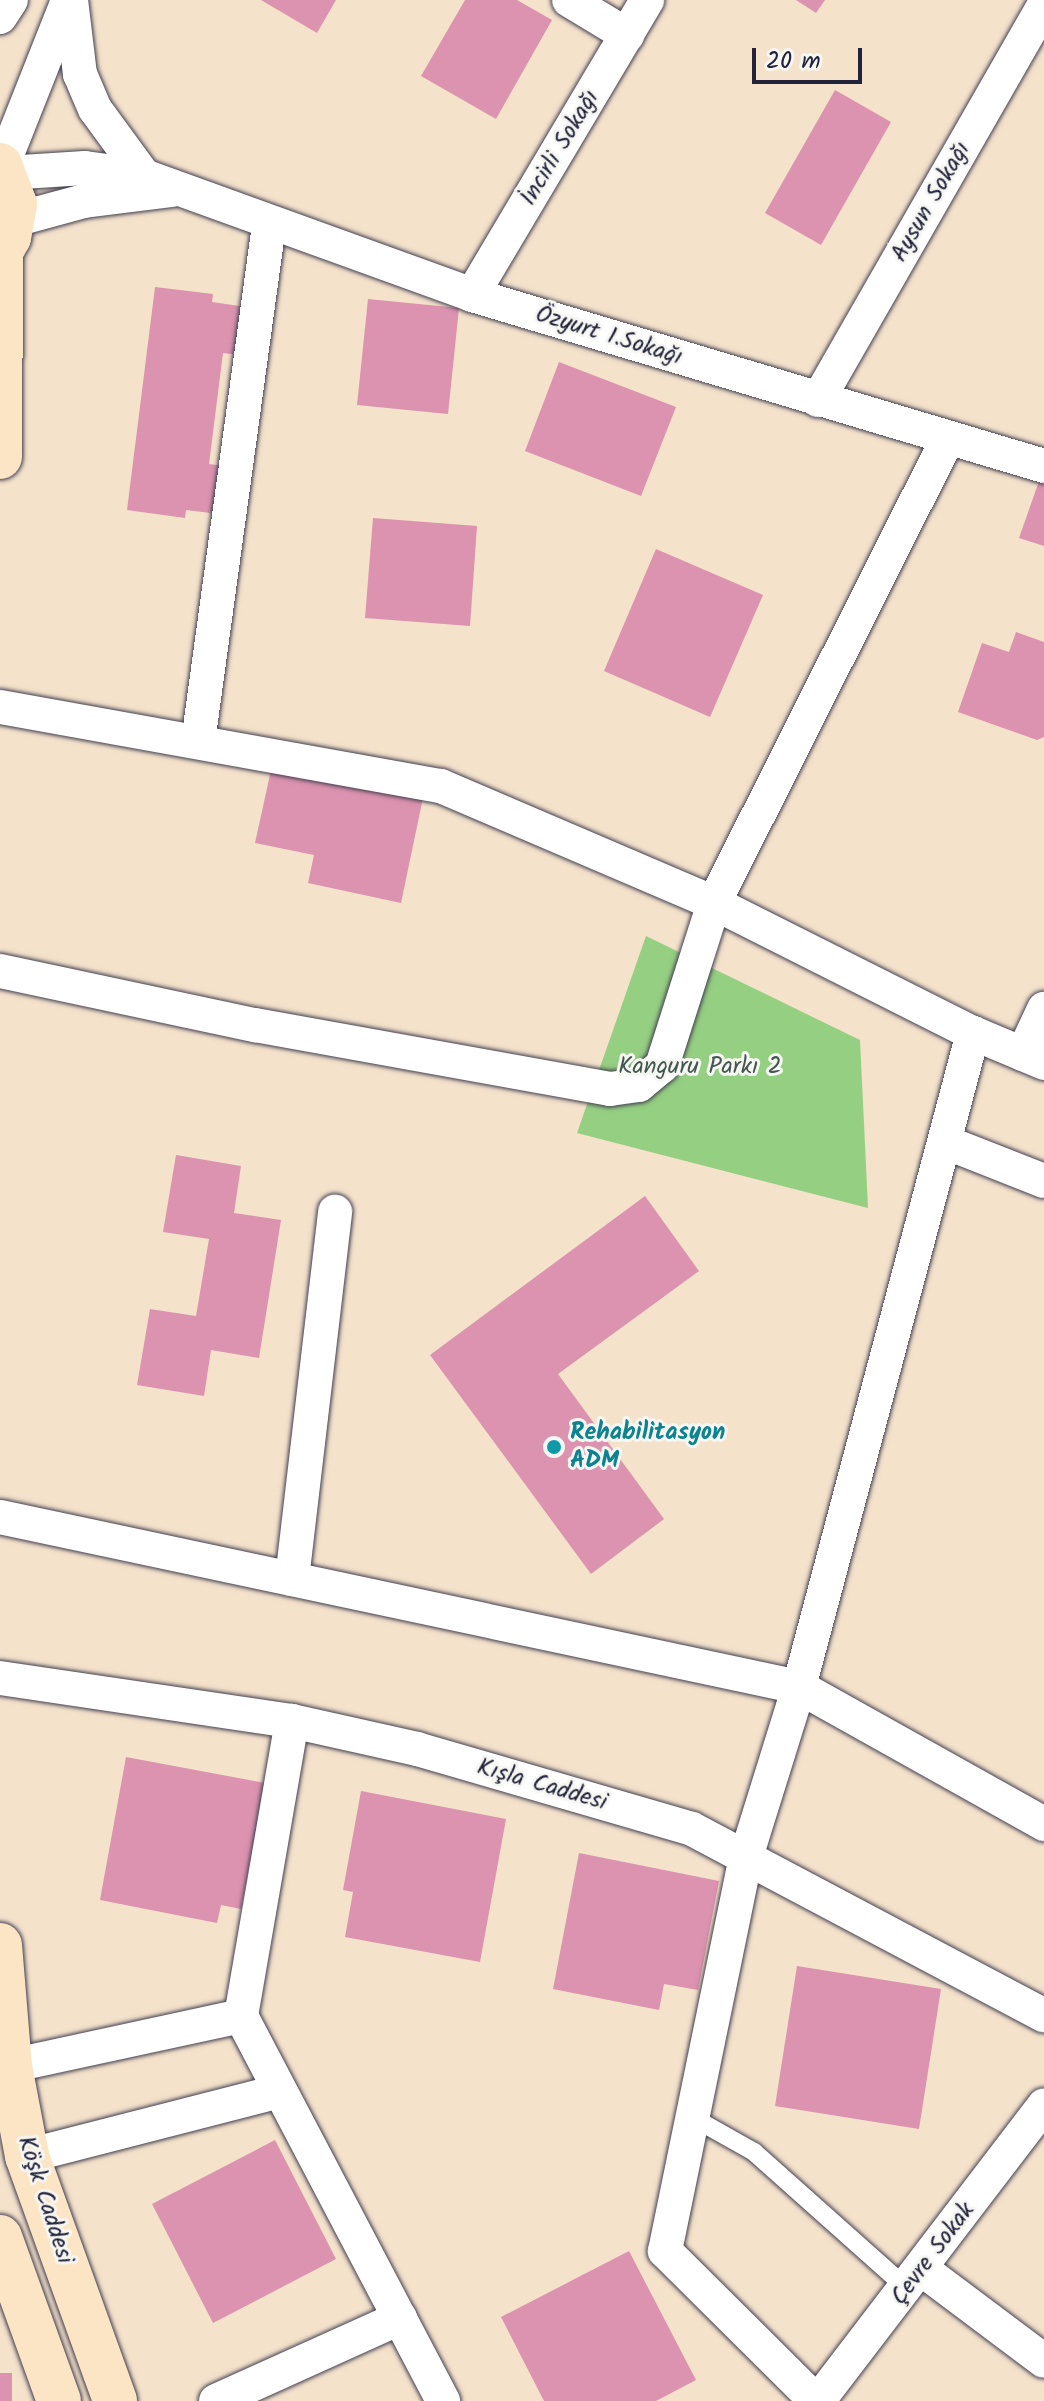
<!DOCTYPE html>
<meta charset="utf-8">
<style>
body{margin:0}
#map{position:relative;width:1044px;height:2401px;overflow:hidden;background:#f4e2cb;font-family:Kalam,sans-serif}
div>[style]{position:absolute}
.green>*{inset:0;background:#95cf82}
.building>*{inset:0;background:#dc93af}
.roads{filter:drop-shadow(0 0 2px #423f51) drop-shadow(0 0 2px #423f51)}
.lane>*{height:18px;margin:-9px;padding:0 9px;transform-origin:9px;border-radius:9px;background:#fff}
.street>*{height:34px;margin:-17px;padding:0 17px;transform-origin:17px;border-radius:17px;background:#fff}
.secondary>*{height:44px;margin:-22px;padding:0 22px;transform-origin:22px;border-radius:22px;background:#fce5c4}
.dots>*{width:22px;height:22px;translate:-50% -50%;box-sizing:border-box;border:4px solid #f6f6f2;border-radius:50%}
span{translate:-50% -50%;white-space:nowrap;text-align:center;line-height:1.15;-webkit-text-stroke:6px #f6f6f2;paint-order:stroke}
.street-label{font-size:24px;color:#22223b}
.park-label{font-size:24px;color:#445650}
.culture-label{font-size:24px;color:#0d838f;font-weight:700}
.left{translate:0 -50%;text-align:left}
.scale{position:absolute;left:752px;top:48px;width:110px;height:36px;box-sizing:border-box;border:4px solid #22223b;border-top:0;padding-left:10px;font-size:24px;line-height:28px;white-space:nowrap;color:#22223b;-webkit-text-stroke:6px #f6f6f2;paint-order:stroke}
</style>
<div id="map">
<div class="green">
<div style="clip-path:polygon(646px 936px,860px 1040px,868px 1208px,577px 1133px)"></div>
</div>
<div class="building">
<div style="clip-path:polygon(261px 0,336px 0,317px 33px)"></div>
<div style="clip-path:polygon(465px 0,517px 0,552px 20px,496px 119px,421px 76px)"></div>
<div style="clip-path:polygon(796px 0,825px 0,816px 13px)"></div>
<div style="clip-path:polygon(835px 90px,891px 122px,821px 245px,765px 213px)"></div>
<div style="clip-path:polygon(155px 287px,213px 294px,212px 302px,253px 308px,247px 356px,223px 353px,209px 464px,233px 467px,227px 515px,186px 510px,185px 518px,127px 510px)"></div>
<div style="clip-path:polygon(368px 299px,459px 308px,448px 414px,357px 405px)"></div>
<div style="clip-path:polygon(559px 362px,676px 407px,641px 496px,525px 451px)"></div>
<div style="clip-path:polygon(1044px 467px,1044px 546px,1019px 538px)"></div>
<div style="clip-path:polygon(373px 518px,477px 526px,470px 626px,365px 618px)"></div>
<div style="clip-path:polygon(656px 549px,763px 595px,710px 717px,604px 671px)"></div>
<div style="clip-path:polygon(1016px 632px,1044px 642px,1044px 737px,1037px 740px,958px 712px,982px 643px,1009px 652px)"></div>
<div style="clip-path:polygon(273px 761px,424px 793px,401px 903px,308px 883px,314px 855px,255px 843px)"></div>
<div style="clip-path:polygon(176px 1155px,241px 1166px,234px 1213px,281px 1220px,259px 1358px,211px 1350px,204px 1396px,137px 1385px,150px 1309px,196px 1316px,209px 1239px,163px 1232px)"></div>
<div style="clip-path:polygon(645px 1196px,699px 1271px,558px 1374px,664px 1519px,591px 1574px,430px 1355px)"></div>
<div style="clip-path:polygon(126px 1757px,265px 1783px,241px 1909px,221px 1905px,217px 1923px,100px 1900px)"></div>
<div style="clip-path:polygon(361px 1791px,506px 1819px,480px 1962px,345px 1937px,353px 1892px,343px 1890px)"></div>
<div style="clip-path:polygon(579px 1853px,719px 1881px,698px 1990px,664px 1984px,659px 2010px,553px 1989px)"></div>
<div style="clip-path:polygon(797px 1966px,941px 1989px,919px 2129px,775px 2106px)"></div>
<div style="clip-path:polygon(275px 2140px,336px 2259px,213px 2323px,152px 2204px)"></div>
<div style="clip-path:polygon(629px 2251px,696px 2380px,656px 2401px,544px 2401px,501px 2317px)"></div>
<div style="clip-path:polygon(0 2373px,12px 2373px,12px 2401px,0 2401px)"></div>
</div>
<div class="roads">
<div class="lane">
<div style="left:692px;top:2117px;width:71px;rotate:29.4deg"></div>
<div style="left:754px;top:2152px;width:206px;rotate:41.7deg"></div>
</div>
<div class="street">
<div style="left:71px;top:0;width:75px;rotate:83.1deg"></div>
<div style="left:80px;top:74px;width:38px;rotate:67deg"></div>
<div style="left:95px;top:109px;width:83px;rotate:53.8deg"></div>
<div style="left:569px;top:0;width:68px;rotate:31.1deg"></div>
<div style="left:0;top:17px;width:20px;rotate:-57deg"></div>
<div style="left:2px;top:167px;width:180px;rotate:-68.4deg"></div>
<div style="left:6px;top:173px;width:79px;rotate:-3.6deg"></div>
<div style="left:85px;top:168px;width:60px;rotate:7.7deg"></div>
<div style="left:144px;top:176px;width:349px;rotate:19.9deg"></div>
<div style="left:472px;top:295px;width:597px;rotate:16.64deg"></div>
<div style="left:14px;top:220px;width:73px;rotate:-15.2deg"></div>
<div style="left:84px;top:201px;width:89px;rotate:-7.1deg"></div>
<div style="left:472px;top:295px;width:343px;rotate:-59.3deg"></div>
<div style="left:818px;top:400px;width:455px;rotate:-60.2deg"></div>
<div style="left:0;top:707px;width:448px;rotate:10.2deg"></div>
<div style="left:441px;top:786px;width:297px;rotate:23.2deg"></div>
<div style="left:714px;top:903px;width:290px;rotate:26.7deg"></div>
<div style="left:973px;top:1033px;width:77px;rotate:22.9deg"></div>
<div style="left:198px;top:742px;width:522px;rotate:-82.18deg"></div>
<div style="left:0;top:971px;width:261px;rotate:12deg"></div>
<div style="left:255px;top:1025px;width:361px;rotate:10.2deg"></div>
<div style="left:610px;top:1089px;width:29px;rotate:-8deg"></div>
<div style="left:639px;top:1085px;width:30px;rotate:-40deg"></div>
<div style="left:662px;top:1066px;width:171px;rotate:-72.3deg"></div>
<div style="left:714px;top:903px;width:518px;rotate:-63.29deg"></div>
<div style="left:1023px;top:1054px;width:50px;rotate:-65deg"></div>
<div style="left:945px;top:1142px;width:106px;rotate:21.5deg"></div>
<div style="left:0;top:1517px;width:817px;rotate:12.01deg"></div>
<div style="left:799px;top:1687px;width:281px;rotate:29.2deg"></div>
<div style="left:292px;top:1579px;width:370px;rotate:-83.3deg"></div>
<div style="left:0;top:1678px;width:295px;rotate:8.4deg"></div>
<div style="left:292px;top:1721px;width:128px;rotate:12.6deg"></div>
<div style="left:417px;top:1749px;width:286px;rotate:16.2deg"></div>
<div style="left:692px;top:1829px;width:398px;rotate:27.9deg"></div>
<div style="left:292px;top:1721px;width:299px;rotate:99.8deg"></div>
<div style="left:241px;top:2016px;width:435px;rotate:62.3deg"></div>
<div style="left:10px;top:2066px;width:236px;rotate:-12.2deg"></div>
<div style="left:27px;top:2156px;width:261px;rotate:-14.4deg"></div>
<div style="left:923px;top:2270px;width:151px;rotate:36.9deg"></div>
<div style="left:216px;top:2401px;width:202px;rotate:-24.3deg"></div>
<div style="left:816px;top:2401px;width:213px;rotate:-135.2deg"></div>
<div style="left:665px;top:2251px;width:402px;rotate:-78.4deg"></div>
<div style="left:746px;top:1857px;width:178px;rotate:-72.7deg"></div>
<div style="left:799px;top:1687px;width:677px;rotate:-75.1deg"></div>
<div style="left:818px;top:2401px;width:372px;rotate:-52.6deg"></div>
</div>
<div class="secondary">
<div style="left:0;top:165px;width:42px;rotate:69deg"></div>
<div style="left:15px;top:204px;width:34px;rotate:100deg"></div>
<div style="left:9px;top:237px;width:18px;rotate:119deg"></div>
<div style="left:0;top:457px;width:205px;rotate:-89.7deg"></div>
<div style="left:0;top:1945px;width:121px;rotate:85.3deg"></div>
<div style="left:10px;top:2066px;width:92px;rotate:79.3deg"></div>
<div style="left:27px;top:2156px;width:260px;rotate:70.2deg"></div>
<div style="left:0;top:2237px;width:174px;rotate:70.2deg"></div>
</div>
</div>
<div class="dots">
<div style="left:554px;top:1447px;background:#0f9aa8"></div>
</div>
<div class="street-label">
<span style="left:560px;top:148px;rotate:-59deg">İncirli Sokağı</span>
<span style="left:931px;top:202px;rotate:-60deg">Aysun Sokağı</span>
<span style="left:609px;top:336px;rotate:17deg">Özyurt 1.Sokağı</span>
<span style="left:542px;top:1785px;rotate:16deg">Kışla Caddesi</span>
<span style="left:45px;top:2200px;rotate:72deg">Köşk Caddesi</span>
<span style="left:933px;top:2254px;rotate:-53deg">Çevre Sokak</span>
</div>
<div class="park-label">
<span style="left:700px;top:1067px">Kanguru Parkı 2</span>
</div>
<div class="culture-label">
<span class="left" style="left:570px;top:1447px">Rehabilitasyon<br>ADM</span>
</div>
<div class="scale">20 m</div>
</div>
